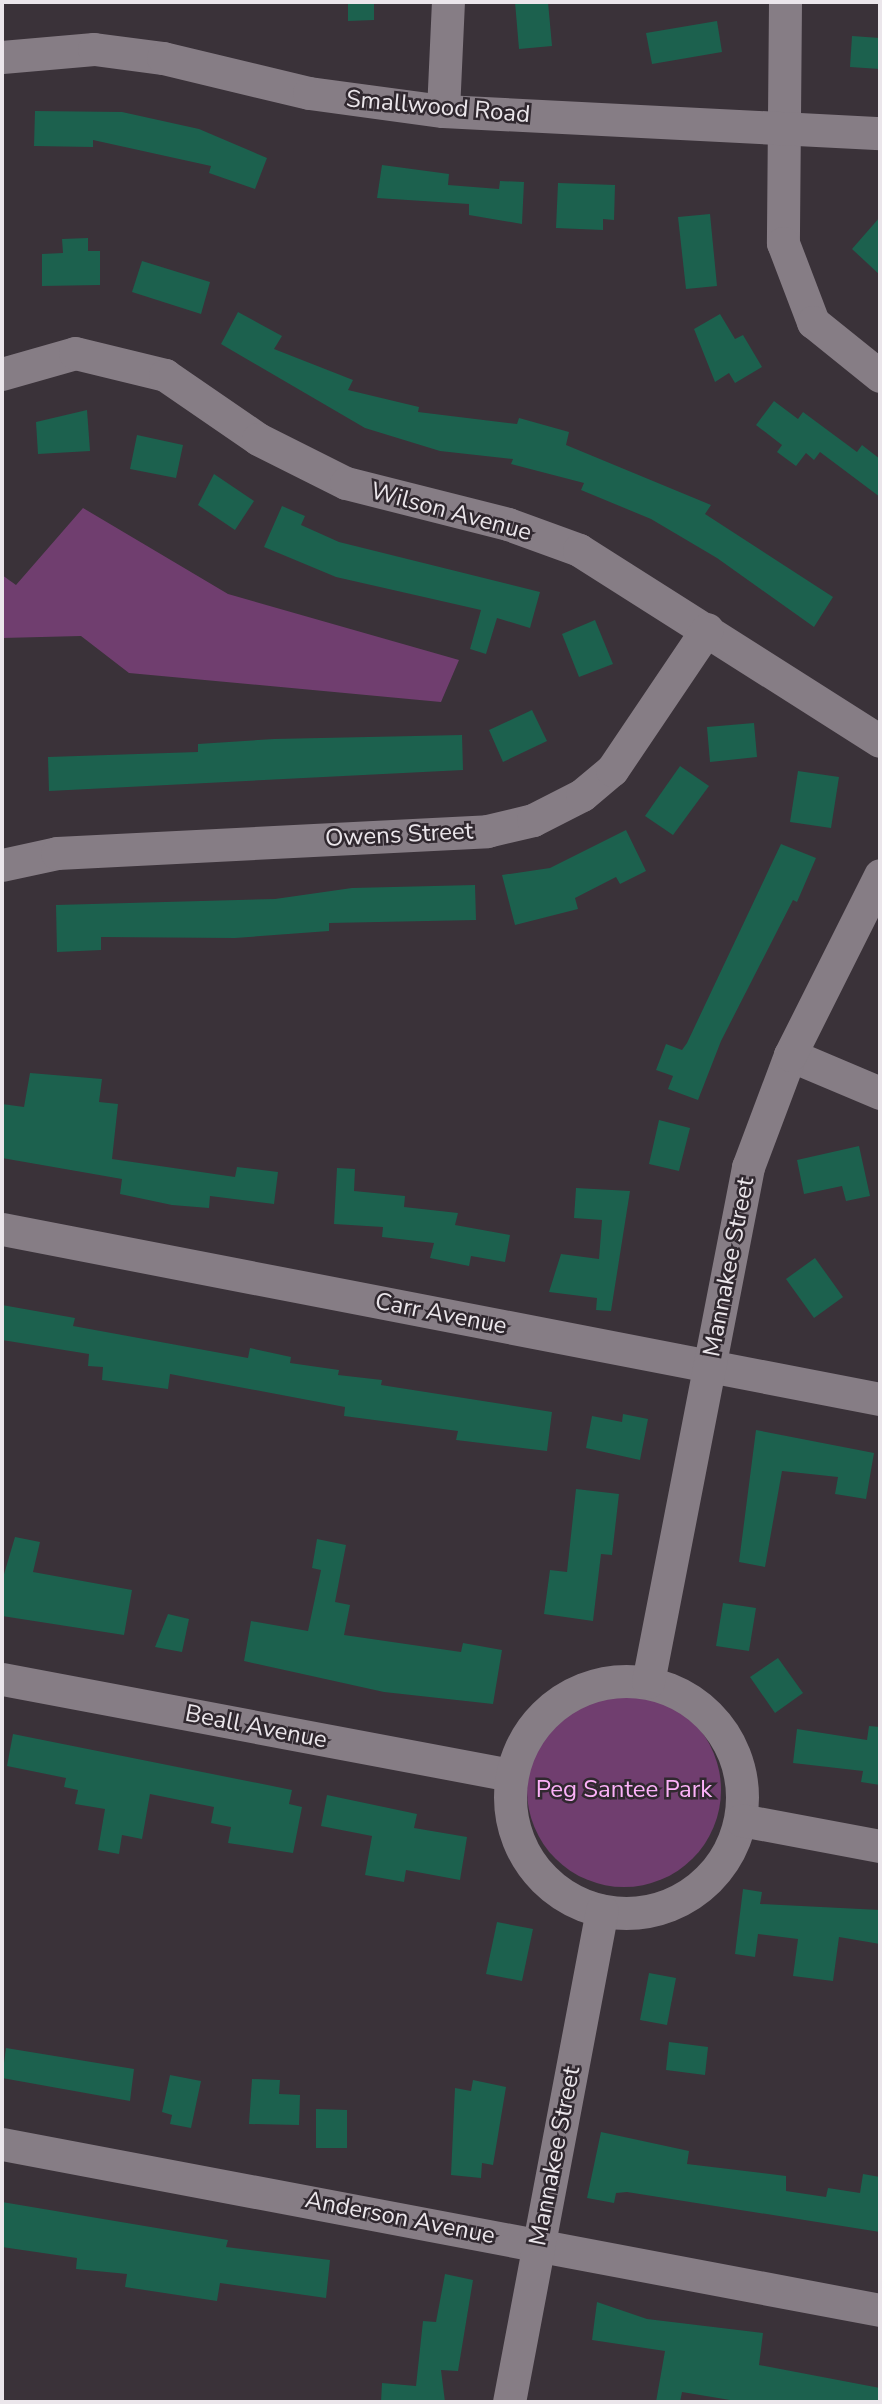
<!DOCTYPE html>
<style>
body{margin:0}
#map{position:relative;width:882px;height:2404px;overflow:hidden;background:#3a3239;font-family:"Nunito Sans",sans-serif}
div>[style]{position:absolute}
.green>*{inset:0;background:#703e6f}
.round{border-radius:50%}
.building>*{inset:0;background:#1c614e}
.minor>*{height:33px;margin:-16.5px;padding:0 16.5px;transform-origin:16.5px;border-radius:16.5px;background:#867d85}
.minor>.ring{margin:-16.5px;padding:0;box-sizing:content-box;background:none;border:33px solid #867d85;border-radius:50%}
span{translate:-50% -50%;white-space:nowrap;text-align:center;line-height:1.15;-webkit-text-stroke:5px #30282f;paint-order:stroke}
.street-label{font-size:24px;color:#ebe6eb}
.park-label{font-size:24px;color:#fcb2f9}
.frame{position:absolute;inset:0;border:4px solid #ebe6eb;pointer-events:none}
</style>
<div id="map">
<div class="green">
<div style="clip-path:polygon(83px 508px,228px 594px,459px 660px,441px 702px,129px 673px,81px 636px,2px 638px,2px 575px,16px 585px)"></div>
<div class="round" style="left:527px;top:1693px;width:194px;height:194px"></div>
</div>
<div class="building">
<div style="clip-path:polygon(348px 2px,374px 2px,374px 20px,348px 21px)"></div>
<div style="clip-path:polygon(515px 2px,548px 2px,552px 46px,519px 49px)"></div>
<div style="clip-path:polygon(717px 21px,722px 52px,652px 64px,646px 33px)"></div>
<div style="clip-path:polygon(852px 36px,880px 38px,880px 69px,850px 67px)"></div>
<div style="clip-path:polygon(35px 111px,122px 112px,199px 129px,267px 158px,255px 189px,209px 173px,211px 166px,93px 140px,93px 147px,34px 146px)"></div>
<div style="clip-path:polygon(382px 165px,449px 174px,448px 185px,499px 189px,500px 181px,524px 182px,522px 224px,469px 215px,469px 204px,377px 198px)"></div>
<div style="clip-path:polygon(558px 183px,615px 185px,614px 220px,603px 219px,603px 230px,556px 228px)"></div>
<div style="clip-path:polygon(710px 214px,717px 286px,686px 289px,678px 217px)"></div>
<div style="clip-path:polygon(880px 217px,880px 275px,852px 249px)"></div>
<div style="clip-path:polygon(88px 238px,88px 251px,100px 251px,100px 285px,42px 286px,42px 254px,63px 253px,62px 239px)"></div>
<div style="clip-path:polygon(142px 261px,210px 282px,201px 314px,132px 292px)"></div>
<div style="clip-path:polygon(238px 312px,282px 336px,274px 349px,353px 380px,348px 390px,419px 407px,418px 412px,517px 424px,519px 418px,569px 432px,566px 445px,711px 505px,705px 514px,833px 597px,814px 627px,717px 558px,651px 519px,581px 490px,584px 483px,511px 464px,513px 459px,440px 451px,365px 428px,221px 344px)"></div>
<div style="clip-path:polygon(720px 314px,735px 339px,743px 335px,762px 367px,735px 383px,729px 373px,715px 382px,694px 329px)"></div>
<div style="clip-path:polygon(774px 401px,798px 419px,803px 412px,857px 452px,862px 445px,880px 459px,880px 497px,820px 452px,814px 460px,806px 453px,796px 466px,777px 452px,782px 445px,756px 425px)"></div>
<div style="clip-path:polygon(87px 410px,90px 451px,38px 454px,36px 422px)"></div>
<div style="clip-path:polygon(137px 435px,183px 445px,176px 478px,130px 469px)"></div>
<div style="clip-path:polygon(214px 474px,254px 501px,235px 530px,198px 505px)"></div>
<div style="clip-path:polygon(282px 506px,305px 516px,301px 525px,339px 542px,540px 592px,530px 628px,497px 618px,486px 654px,470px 649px,481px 610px,336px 577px,264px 547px)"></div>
<div style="clip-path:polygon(595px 620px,613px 664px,579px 677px,562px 634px)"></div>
<div style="clip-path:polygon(532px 710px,547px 741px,503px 762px,489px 730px)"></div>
<div style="clip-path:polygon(754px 723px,757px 757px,710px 762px,707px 727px)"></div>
<div style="clip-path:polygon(462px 735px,463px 770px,49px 791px,48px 757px,198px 752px,198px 744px,274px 739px)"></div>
<div style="clip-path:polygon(680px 766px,709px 786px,673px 835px,645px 816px)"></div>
<div style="clip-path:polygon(798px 771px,839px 777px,831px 828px,790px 822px)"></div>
<div style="clip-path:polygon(626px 830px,646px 871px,620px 884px,616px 877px,575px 898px,578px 909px,515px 925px,502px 875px,550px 868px)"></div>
<div style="clip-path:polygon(781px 844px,816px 858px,797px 902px,793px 900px,721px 1041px,698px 1100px,668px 1089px,673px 1076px,656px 1070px,666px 1044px,682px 1050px,687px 1043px)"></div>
<div style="clip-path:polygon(475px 885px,476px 920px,329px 923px,329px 931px,235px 938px,101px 937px,101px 950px,57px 952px,56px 905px,275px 899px,352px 888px)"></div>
<div style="clip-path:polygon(30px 1073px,102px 1079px,99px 1102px,118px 1104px,112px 1159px,235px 1177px,237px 1167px,278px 1172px,274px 1204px,210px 1196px,209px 1208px,172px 1205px,120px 1194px,122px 1179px,2px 1158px,2px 1104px,24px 1107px)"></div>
<div style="clip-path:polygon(659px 1120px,690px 1128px,679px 1171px,649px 1164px)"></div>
<div style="clip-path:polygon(859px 1146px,870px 1196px,846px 1201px,842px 1186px,804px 1194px,797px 1160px)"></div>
<div style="clip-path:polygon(337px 1168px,355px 1169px,354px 1191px,405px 1196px,404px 1207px,458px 1213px,455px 1225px,510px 1235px,505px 1262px,471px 1256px,469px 1266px,430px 1258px,434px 1243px,382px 1237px,383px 1227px,334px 1224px)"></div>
<div style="clip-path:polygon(576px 1188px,630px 1191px,611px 1311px,596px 1310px,597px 1298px,549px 1292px,561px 1254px,599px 1259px,602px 1220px,574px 1218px)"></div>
<div style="clip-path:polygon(815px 1258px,843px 1297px,814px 1318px,786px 1279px)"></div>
<div style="clip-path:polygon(2px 1305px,75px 1318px,73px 1326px,248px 1358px,250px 1348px,291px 1357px,290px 1363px,339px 1370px,338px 1375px,382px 1380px,381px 1385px,552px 1412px,547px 1451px,456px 1440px,458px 1431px,344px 1416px,345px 1407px,170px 1374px,168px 1389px,102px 1380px,103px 1367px,88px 1366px,89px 1354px,2px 1340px)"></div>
<div style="clip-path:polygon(623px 1414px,648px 1419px,640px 1460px,586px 1448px,592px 1416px,622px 1422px)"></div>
<div style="clip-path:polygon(756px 1430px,874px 1453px,866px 1499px,835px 1494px,838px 1477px,782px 1471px,765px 1567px,739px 1562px)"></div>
<div style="clip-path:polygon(576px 1489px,619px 1494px,612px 1555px,601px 1554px,593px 1621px,544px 1614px,550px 1570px,567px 1572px)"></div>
<div style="clip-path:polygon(15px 1537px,40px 1542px,33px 1572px,132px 1590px,124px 1635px,2px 1616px,2px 1581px)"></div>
<div style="clip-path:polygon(317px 1539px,346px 1545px,335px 1602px,350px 1605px,344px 1635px,461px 1652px,463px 1643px,502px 1650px,493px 1704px,384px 1692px,244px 1661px,251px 1621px,308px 1631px,321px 1570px,312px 1568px)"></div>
<div style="clip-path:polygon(723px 1603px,756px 1608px,749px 1651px,716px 1646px)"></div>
<div style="clip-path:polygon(168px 1614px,189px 1619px,182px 1652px,155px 1647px)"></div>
<div style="clip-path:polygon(778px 1658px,803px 1693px,775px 1713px,750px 1677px)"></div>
<div style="clip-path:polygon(869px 1726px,880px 1727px,880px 1785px,861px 1782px,863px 1771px,793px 1763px,797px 1729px,867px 1740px)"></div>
<div style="clip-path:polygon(13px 1734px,292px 1790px,289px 1804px,302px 1807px,293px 1853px,228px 1843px,231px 1827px,211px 1823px,214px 1807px,150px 1794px,142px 1839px,122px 1835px,119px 1854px,98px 1850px,105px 1809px,75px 1804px,78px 1790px,64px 1787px,66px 1778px,7px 1766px)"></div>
<div style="clip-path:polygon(327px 1795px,417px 1814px,414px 1828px,467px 1837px,460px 1880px,406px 1870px,404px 1882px,365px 1875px,372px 1836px,321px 1826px)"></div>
<div style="clip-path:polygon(743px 1889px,762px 1892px,760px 1904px,880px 1910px,880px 1944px,839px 1937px,833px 1981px,793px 1976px,798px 1939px,758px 1934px,755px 1957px,735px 1954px)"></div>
<div style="clip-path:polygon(497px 1922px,533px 1929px,522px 1981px,486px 1974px)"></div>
<div style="clip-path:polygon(649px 1973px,676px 1978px,667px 2025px,640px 2020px)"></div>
<div style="clip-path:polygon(669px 2042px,708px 2047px,705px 2075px,666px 2070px)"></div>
<div style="clip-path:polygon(6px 2048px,134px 2069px,130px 2101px,2px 2078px)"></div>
<div style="clip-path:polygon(170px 2075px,201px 2081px,191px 2128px,170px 2124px,172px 2115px,162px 2112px)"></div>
<div style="clip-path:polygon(252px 2079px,280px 2080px,279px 2094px,300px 2095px,299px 2125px,249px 2124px)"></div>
<div style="clip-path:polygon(473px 2080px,506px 2087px,493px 2165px,482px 2163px,481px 2178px,451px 2175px,455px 2088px,471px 2091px)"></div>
<div style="clip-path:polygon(316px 2109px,347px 2110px,347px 2148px,316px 2148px)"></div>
<div style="clip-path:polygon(601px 2132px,689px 2151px,687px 2164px,786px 2176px,786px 2191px,826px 2197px,828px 2188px,860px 2193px,863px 2174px,880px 2177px,880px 2232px,627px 2192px,616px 2193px,614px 2203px,587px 2198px)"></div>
<div style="clip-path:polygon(2px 2202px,228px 2240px,226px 2247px,330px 2260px,326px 2298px,220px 2283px,217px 2301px,125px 2287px,127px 2274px,76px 2269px,77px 2258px,2px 2247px)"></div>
<div style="clip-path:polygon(445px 2274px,473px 2280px,458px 2371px,441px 2370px,445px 2402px,381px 2402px,382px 2383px,416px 2386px,423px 2321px,436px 2322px)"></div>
<div style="clip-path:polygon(597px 2302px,647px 2319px,763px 2333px,759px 2365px,880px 2388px,880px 2402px,742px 2402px,682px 2392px,680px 2402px,656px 2402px,665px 2351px,592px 2340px)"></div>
</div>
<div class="minor">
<div style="left:785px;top:2px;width:241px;rotate:90.5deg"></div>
<div style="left:783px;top:243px;width:85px;rotate:69.2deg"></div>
<div style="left:813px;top:322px;width:86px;rotate:38.9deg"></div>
<div style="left:2px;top:57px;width:92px;rotate:-5deg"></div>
<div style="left:94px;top:49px;width:70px;rotate:7.4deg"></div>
<div style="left:163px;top:58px;width:150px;rotate:13.5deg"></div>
<div style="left:309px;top:93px;width:135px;rotate:7.7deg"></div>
<div style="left:443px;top:111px;width:438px;rotate:2.9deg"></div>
<div style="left:443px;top:111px;width:109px;rotate:-87.4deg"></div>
<div style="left:2px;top:374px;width:76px;rotate:-16deg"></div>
<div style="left:75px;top:353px;width:93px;rotate:13.7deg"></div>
<div style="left:165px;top:375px;width:113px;rotate:34.5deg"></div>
<div style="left:258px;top:439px;width:98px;rotate:26.6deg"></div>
<div style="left:346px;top:483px;width:167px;rotate:14.2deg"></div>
<div style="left:508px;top:524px;width:76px;rotate:20.1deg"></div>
<div style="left:579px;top:550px;width:356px;rotate:32.4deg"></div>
<div style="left:2px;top:865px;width:56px;rotate:-12.3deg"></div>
<div style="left:57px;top:853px;width:431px;rotate:-2.9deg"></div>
<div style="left:487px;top:831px;width:47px;rotate:-13.4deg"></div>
<div style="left:533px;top:820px;width:55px;rotate:-27deg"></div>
<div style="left:582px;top:795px;width:39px;rotate:-40deg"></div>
<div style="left:612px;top:770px;width:170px;rotate:-56deg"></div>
<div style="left:790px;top:1055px;width:98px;rotate:22.9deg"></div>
<div style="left:2px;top:1229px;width:894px;rotate:10.96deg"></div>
<div style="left:2px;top:1679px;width:518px;rotate:10.68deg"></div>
<div class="ring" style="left:510px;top:1681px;width:199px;height:199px"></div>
<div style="left:648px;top:1682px;width:525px;rotate:-79.01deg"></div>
<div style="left:748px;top:1167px;width:120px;rotate:-69.4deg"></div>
<div style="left:790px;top:1055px;width:201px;rotate:-63.4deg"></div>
<div style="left:741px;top:1820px;width:141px;rotate:10.6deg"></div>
<div style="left:2px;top:2144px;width:894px;rotate:10.71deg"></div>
<div style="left:509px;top:2402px;width:500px;rotate:-79.3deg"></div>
</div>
<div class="street-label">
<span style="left:438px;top:107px;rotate:5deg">Smallwood Road</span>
<span style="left:451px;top:512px;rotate:15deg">Wilson Avenue</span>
<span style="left:399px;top:835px;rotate:-3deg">Owens Street</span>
<span style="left:729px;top:1267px;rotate:-79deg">Mannakee Street</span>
<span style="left:441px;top:1314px;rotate:11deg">Carr Avenue</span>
<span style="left:256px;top:1727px;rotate:11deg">Beall Avenue</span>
<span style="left:555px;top:2156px;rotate:-79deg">Mannakee Street</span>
<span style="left:400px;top:2218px;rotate:11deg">Anderson Avenue</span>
</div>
<div class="park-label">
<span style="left:624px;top:1790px">Peg Santee Park</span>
</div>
<div class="frame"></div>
</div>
